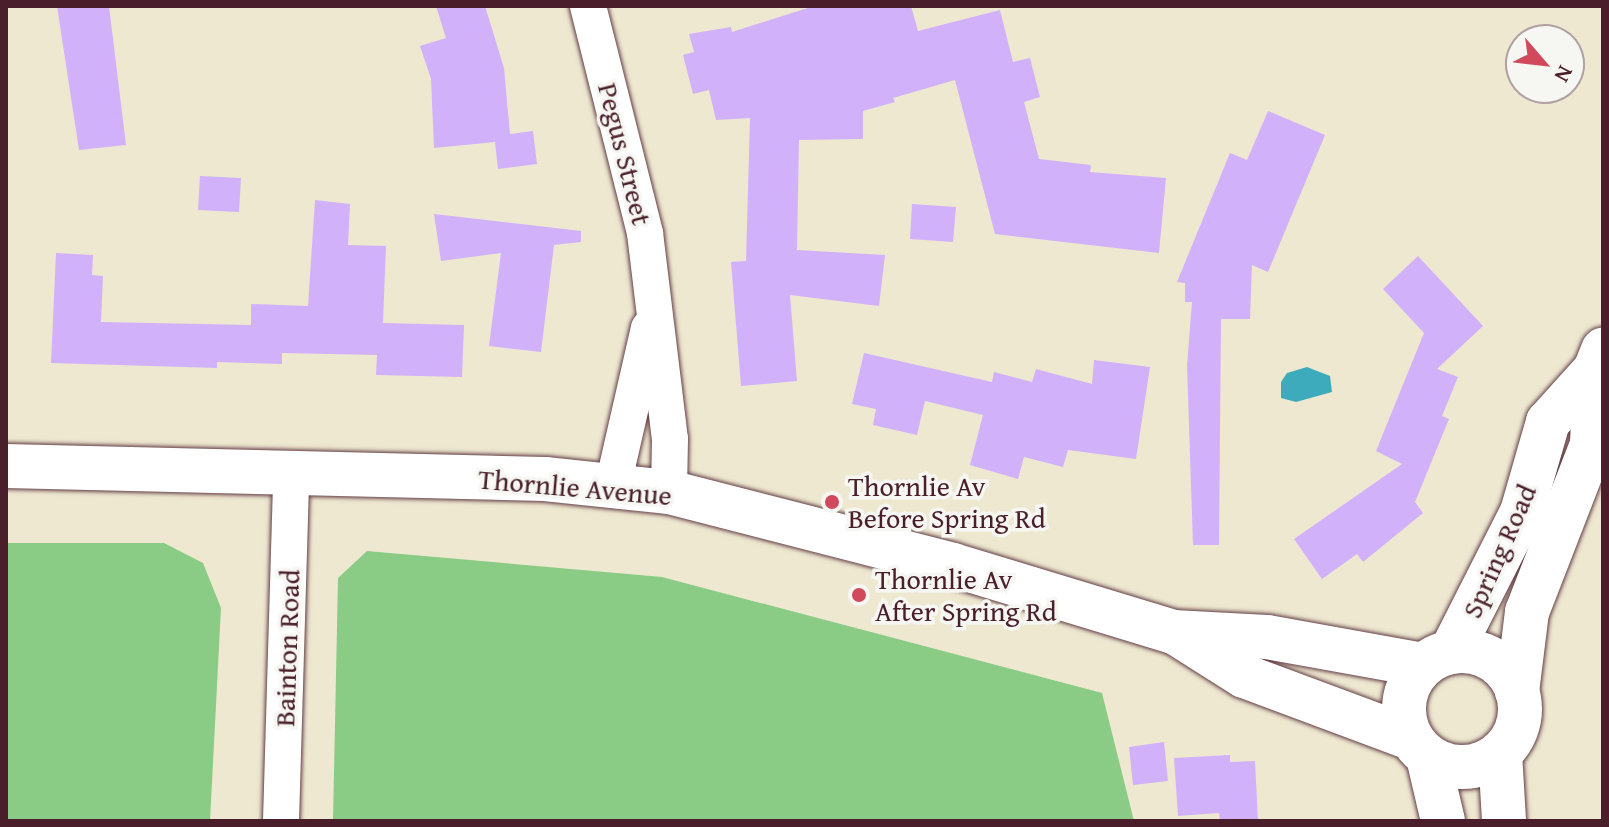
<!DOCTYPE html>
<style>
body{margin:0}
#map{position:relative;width:1609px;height:827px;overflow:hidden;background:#eee8d1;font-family:"Gentium Book Plus",serif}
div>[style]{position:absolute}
.green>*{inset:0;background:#8acc85}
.water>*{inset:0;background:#3eabbc}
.building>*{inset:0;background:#d1b1f9}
.roads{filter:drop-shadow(0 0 2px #633d44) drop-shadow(0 0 2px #633d44)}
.minor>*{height:36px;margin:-18px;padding:0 18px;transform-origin:18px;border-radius:18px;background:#fff}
.secondary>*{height:44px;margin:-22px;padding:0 22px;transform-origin:22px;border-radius:22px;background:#fff}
.primary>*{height:44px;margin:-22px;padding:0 22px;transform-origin:22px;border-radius:22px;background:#fff}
.primary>.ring{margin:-22px;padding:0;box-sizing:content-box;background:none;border:44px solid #fff;border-radius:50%}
.dots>*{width:22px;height:22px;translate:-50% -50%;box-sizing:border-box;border:4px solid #f6f6f2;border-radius:50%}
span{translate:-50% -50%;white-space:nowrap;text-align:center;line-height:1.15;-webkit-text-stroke:7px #f6f6f2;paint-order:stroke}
.street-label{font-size:28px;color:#4a1f2b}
.poi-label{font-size:28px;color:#4a1f2b}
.left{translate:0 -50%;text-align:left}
.frame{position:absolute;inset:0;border:8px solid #4a1f2b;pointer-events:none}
.north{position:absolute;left:1505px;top:24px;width:80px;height:80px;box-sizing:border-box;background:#f6f6f2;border:2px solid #b1a0a2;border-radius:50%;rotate:118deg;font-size:22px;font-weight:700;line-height:32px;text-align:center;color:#4a1f2b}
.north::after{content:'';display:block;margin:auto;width:28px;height:36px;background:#d1495b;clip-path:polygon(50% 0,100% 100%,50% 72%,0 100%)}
</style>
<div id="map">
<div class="green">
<div style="clip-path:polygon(6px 543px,164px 543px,203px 563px,221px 608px,210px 821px,6px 821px)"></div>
<div style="clip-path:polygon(367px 551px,662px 577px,1102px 693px,1134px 821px,333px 821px,338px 578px)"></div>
</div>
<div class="water">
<div style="clip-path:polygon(1307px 367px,1330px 376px,1332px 392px,1296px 402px,1281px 398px,1281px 382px,1287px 373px)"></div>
</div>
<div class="building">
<div style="clip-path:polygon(57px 6px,109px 6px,126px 145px,79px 150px)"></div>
<div style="clip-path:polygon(436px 6px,485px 6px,504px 68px,510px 134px,533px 131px,537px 164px,498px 169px,495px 142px,434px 148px,431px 79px,420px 46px,446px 38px)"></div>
<div style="clip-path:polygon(814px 6px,911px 6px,918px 31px,1000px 10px,1013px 62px,1030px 58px,1040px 97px,1024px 102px,1039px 159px,1091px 165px,1090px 172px,1166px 178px,1159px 253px,995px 234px,955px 80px,893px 98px,895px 102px,863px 111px,863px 139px,799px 140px,797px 250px,885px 255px,879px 306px,790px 295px,797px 381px,741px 386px,731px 262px,746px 261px,750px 118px,716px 120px,709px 90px,693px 94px,683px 55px,694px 52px,689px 34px,731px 27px,732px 32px)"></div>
<div style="clip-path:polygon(1268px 111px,1325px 135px,1268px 272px,1252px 265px,1250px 319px,1221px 319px,1219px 545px,1193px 545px,1187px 365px,1192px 302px,1185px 302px,1185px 283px,1177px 282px,1230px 153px,1247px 160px)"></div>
<div style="clip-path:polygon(200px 176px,241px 178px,239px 212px,198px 210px)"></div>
<div style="clip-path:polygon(315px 200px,350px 204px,348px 245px,386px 246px,383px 323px,464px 325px,462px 377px,376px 375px,377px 355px,282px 353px,282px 364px,217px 362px,217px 368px,51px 363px,56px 253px,93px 255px,92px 275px,103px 276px,101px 322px,251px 325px,251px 304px,308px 306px)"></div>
<div style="clip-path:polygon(912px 204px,956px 207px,953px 242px,910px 239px)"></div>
<div style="clip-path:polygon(434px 214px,581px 231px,581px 242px,554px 245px,541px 352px,489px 346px,501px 253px,441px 261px)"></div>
<div style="clip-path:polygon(1418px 256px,1483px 326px,1437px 369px,1458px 377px,1442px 416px,1449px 419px,1415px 502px,1423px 513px,1363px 562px,1357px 554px,1322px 579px,1294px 539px,1402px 464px,1376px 451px,1424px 333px,1383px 289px)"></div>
<div style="clip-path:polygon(864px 353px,992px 382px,994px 372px,1032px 382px,1036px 369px,1092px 384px,1094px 360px,1150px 367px,1136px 459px,1068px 450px,1063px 467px,1024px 457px,1018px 479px,970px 465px,983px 415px,925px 401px,917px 435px,873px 425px,876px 409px,852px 404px)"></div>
<div style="clip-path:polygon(1164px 742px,1168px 781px,1133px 785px,1129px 747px)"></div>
<div style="clip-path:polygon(1230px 755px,1230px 762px,1255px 761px,1258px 821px,1220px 821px,1219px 813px,1178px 816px,1174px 758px)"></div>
</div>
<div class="roads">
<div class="minor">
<div style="left:588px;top:6px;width:234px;rotate:75.9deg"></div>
<div style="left:645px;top:233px;width:208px;rotate:83.1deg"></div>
<div style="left:670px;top:439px;width:53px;rotate:91.1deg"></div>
<div style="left:613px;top:485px;width:161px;rotate:-77.1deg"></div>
<div style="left:281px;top:821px;width:346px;rotate:-88.3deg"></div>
</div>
<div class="secondary">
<div style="left:6px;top:466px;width:539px;rotate:1.38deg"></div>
<div style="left:545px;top:479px;width:125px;rotate:6deg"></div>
<div style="left:669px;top:492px;width:293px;rotate:14.4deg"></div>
<div style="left:953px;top:565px;width:230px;rotate:16.9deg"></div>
<div style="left:1173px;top:632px;width:94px;rotate:3deg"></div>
<div style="left:1267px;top:637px;width:158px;rotate:10.2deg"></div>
<div style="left:1179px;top:635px;width:77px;rotate:32.2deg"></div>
<div style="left:1244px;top:676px;width:178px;rotate:20.4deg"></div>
</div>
<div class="primary">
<div class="ring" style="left:1404px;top:651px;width:72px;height:72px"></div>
<div style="left:1451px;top:652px;width:157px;rotate:-63.1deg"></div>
<div style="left:1522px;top:512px;width:94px;rotate:-73.9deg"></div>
<div style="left:1548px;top:422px;width:70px;rotate:-47.9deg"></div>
<div style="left:1595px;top:370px;width:22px;rotate:-68deg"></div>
<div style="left:1517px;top:692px;width:81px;rotate:-82.9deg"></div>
<div style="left:1527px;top:612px;width:180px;rotate:-68.8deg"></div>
<div style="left:1592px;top:444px;width:74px;rotate:-87.7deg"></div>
<div style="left:1500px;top:753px;width:68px;rotate:86.6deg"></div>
<div style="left:1428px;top:757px;width:66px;rotate:76.8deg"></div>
</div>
</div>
<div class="dots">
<div style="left:832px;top:502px;background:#d1495b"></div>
<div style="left:859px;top:595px;background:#d1495b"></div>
</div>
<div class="street-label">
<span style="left:625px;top:154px;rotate:76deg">Pegus Street</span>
<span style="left:575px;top:487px;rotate:5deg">Thornlie Avenue</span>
<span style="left:1499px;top:551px;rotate:-66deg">Spring Road</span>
<span style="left:287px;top:648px;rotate:-88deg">Bainton Road</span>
</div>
<div class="poi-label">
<span class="left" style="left:848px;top:502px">Thornlie Av<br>Before Spring Rd</span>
<span class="left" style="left:875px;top:595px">Thornlie Av<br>After Spring Rd</span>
</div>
<div class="frame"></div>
<div class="north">N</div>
</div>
